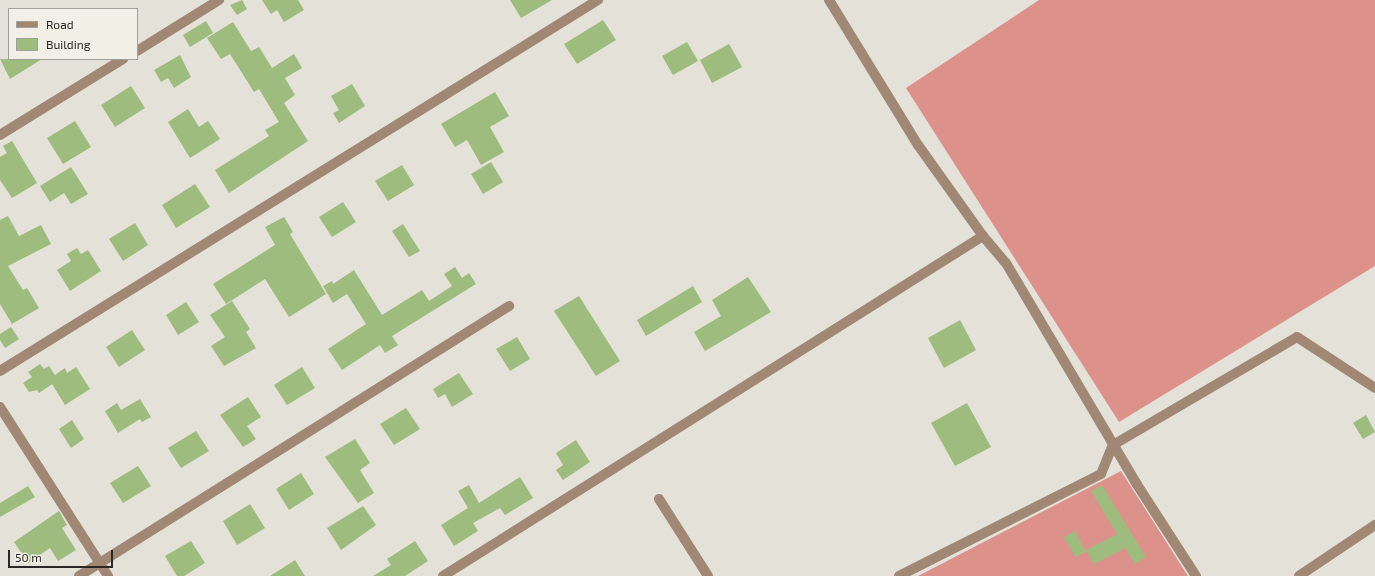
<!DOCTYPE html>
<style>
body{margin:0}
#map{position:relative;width:1375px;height:576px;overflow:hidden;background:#e4e1d8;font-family:"Exo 2",sans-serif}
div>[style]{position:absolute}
.forest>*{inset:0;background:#dc928a}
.building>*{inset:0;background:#9dbc7e}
.minor>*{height:10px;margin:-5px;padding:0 5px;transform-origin:5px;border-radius:5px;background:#a18875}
span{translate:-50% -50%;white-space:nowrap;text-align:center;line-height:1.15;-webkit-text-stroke:3px #f1efe6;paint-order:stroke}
.legend{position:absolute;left:8px;top:8px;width:130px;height:52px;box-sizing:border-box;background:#f1efe6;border:1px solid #a19f99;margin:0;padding:5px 7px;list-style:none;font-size:12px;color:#292825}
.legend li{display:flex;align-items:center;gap:8px;height:20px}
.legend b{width:20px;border:1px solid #a19f99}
.scale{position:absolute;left:8px;top:550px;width:105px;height:18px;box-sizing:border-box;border:2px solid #292825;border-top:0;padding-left:5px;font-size:12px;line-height:14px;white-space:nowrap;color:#292825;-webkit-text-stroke:3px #f1efe6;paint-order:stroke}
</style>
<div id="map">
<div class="forest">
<div style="clip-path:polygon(1039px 0,1375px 0,1375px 266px,1119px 422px,906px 88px)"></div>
<div style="clip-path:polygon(1121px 471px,1188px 576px,918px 576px)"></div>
</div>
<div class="building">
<div style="clip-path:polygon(242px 0,247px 9px,237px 15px,230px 5px)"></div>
<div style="clip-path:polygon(262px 0,298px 0,304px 10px,284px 22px,277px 10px,271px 14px)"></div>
<div style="clip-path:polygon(510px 0,552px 0,521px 18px)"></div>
<div style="clip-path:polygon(603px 20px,616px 40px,577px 64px,564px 44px)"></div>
<div style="clip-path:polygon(206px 21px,213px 33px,190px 47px,183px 35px)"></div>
<div style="clip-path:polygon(233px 22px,251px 51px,259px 47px,272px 68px,294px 54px,302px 68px,285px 78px,295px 95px,284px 103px,308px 141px,229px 193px,215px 170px,269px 136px,265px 130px,279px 122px,259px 89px,254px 92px,230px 54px,221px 59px,207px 38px)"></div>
<div style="clip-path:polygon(687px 42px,698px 61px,673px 75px,662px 56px)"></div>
<div style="clip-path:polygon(729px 44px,742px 67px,712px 83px,700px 60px)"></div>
<div style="clip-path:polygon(180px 55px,191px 77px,174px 88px,168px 78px,161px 82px,154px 70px)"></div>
<div style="clip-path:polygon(0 59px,42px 59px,10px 79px)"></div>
<div style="clip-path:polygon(352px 84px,365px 106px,339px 123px,333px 113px,339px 110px,331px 96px)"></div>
<div style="clip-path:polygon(131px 86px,145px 108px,115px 127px,101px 105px)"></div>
<div style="clip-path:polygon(495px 92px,509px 116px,490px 127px,504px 152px,481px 165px,467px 140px,455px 147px,441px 124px)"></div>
<div style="clip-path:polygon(188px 109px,199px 127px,208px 121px,220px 139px,190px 158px,168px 122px)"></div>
<div style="clip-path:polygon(75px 121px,91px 147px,63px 164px,47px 138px)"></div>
<div style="clip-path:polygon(12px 141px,37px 183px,12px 198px,0 180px,0 157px,7px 153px,3px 146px)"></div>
<div style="clip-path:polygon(491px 162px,503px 182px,483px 194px,471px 174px)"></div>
<div style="clip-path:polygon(402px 165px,414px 185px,388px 201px,375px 181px)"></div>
<div style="clip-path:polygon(71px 167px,88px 194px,71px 204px,64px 193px,50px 202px,40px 186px)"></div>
<div style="clip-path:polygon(195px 184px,210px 207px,176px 228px,162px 205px)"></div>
<div style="clip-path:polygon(343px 202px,356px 222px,332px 237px,319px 217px)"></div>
<div style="clip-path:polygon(8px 216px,19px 236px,41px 225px,51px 244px,8px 266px,23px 290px,27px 288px,39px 308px,12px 324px,0 304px,0 220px)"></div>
<div style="clip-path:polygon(284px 217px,293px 232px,290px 234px,326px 294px,289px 317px,265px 279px,226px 304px,213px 284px,275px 245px,265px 227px)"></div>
<div style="clip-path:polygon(135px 223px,148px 245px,123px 261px,109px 239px)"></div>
<div style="clip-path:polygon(403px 224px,420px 251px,409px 257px,392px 231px)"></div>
<div style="clip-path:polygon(77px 248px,81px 254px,88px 250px,101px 271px,70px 291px,57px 270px,71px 261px,67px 254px)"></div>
<div style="clip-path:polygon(455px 267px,462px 278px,469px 273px,476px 284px,392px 336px,398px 345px,385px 353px,380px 345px,342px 370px,328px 349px,366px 324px,347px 294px,333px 303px,323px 286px,332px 281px,333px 284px,354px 270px,382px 315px,422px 290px,429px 301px,452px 286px,444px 274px)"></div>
<div style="clip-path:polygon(748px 277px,771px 312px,705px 351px,694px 332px,721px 316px,712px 300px)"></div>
<div style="clip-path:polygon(693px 286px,702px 302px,646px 336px,637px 320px)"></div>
<div style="clip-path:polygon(579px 296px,620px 361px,596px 376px,554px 311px)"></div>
<div style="clip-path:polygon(232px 301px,250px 329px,246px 332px,256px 348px,224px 366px,211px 346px,225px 337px,210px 315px)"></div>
<div style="clip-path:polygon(186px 302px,199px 322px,178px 335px,166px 315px)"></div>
<div style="clip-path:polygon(960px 320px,976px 350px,944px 368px,928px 338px)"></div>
<div style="clip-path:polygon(11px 327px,19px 339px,5px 348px,0 340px,0 334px)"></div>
<div style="clip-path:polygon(132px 330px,145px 350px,119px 367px,106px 347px)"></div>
<div style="clip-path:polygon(517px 337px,530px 359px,510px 371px,496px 349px)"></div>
<div style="clip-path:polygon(40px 364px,44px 369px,49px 366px,55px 375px,65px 368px,67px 373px,76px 367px,90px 389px,65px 405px,52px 384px,39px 393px,37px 390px,29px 392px,23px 383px,32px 377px,28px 372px)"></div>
<div style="clip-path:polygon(302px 367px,315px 388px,287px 405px,274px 385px)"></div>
<div style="clip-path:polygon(459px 373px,473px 394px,452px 407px,445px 394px,438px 398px,433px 389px)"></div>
<div style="clip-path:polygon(248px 397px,261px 417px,247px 426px,256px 439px,243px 447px,220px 415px)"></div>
<div style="clip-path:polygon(140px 399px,151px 417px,142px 422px,140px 419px,118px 433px,105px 411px,117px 403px,121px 410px)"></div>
<div style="clip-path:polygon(967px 403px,991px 447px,955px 466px,931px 423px)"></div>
<div style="clip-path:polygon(406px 408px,420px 429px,394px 445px,380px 424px)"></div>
<div style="clip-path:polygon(1366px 415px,1375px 432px,1363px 439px,1353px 423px)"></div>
<div style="clip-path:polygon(72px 420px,84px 439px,71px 448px,59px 429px)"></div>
<div style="clip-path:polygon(196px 431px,209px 451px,181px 468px,168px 448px)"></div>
<div style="clip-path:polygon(355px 439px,370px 463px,360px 470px,374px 493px,358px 503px,325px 457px)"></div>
<div style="clip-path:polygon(576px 440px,590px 462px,563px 480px,556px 470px,563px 465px,556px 453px)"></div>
<div style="clip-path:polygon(138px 466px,151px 486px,123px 503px,110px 483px)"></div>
<div style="clip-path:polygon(301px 473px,314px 494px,289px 510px,276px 489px)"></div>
<div style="clip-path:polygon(520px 477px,533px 498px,505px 515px,500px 508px,473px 523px,478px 531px,454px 546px,441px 525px,468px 508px,458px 491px,469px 485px,479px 503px)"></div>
<div style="clip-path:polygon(1102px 485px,1146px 557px,1135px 564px,1125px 548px,1094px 564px,1086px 550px,1117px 534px,1091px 491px)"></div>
<div style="clip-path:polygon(28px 486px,35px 497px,0 517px,0 503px)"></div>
<div style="clip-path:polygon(250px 504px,265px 528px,237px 545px,223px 521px)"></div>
<div style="clip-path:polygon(363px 506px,376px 525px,341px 550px,327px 528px)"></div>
<div style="clip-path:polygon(59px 511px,67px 525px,62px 528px,76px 550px,58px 561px,50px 548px,28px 563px,14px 542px)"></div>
<div style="clip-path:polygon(1075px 531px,1086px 552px,1075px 557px,1064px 537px)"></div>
<div style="clip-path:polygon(191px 541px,205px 563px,184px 576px,177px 576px,165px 556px)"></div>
<div style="clip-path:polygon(415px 541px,428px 561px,405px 576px,373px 576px,391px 565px,387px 559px)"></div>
<div style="clip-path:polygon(295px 560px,305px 576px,270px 576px)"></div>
</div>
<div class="minor">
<div style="left:829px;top:0;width:170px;rotate:58.5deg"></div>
<div style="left:918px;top:145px;width:112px;rotate:54.5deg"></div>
<div style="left:983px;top:236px;width:35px;rotate:50deg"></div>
<div style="left:1006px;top:263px;width:256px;rotate:59.4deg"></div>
<div style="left:1136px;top:483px;width:111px;rotate:57.2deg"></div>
<div style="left:137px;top:51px;width:97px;rotate:-31.9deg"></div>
<div style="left:0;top:135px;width:145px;rotate:-31.7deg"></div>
<div style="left:0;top:371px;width:704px;rotate:-31.82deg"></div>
<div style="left:0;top:407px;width:201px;rotate:57.4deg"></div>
<div style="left:659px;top:499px;width:91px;rotate:57.5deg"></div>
<div style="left:79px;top:576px;width:508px;rotate:-32.12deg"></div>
<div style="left:443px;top:576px;width:638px;rotate:-32.2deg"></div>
<div style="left:899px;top:576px;width:226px;rotate:-26.8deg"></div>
<div style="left:1101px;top:474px;width:31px;rotate:-68deg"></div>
<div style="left:1113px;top:445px;width:213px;rotate:-30.4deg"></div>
<div style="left:1297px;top:337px;width:93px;rotate:33.2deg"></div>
<div style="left:1299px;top:576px;width:92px;rotate:-33.9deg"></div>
</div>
<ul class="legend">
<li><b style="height:5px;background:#a18875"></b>Road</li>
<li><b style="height:11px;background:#9dbc7e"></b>Building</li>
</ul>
<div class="scale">50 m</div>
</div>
